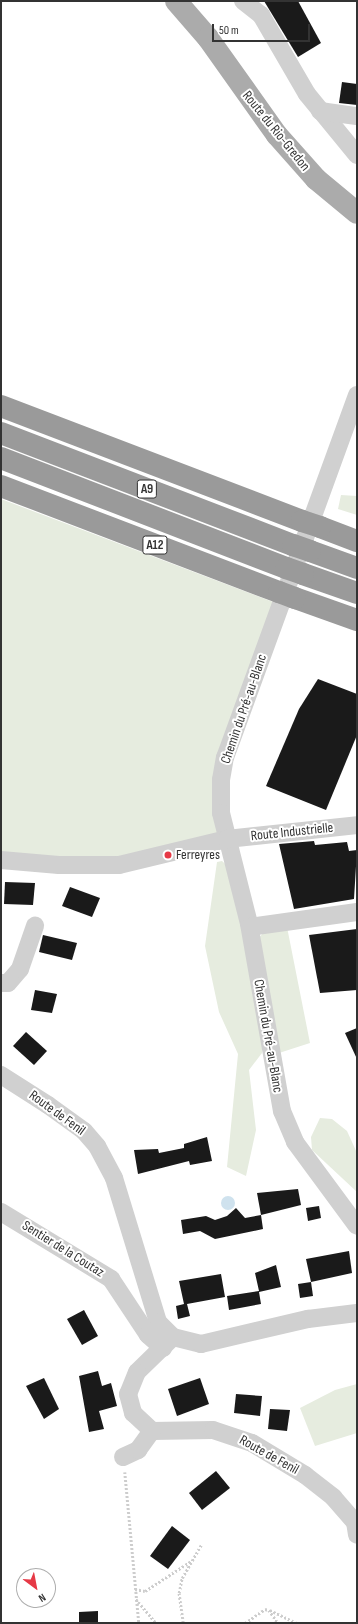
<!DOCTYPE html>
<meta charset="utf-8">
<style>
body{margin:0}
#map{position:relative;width:358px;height:1624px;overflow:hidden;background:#fff;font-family:"Sofia Sans Condensed",sans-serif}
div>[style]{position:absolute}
.green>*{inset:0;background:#e6ecdf}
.water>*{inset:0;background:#cfe2ee}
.round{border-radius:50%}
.building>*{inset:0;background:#1a1a1a}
.path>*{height:2.5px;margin-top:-1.25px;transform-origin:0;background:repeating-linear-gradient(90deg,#cdcdcd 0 2px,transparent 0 4px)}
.minor>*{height:18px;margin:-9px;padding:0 9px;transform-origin:9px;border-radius:9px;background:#d0d0d0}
.major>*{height:22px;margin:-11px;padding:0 11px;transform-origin:11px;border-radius:11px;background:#ababab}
.highway>*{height:22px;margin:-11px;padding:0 11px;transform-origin:11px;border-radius:11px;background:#9a9a9a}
.highway-bridge>*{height:22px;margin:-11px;padding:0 11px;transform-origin:11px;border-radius:11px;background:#9a9a9a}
.dots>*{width:11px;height:11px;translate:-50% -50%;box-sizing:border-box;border:2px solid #fff;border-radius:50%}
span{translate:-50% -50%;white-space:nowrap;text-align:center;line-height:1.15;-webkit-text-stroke:4px #fff;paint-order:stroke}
.shield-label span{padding:1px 3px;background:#fff;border:1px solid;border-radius:3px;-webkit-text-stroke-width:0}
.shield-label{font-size:13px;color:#333;font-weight:700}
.street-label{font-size:14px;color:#333}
.poi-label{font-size:14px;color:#333}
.left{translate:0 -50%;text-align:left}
.frame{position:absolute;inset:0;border:2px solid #333;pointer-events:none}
.north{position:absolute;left:16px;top:1568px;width:40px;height:40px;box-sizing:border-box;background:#fff;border:1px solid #adadad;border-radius:50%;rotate:148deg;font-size:11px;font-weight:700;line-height:16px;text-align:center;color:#333}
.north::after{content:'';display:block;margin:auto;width:14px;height:18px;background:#e63946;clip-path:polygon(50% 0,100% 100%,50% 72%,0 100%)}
.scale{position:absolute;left:212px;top:24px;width:98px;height:18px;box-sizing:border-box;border:2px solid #333;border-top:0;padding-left:5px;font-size:12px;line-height:14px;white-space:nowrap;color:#333;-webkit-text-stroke:3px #fff;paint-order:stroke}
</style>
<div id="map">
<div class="green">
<div style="clip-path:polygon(341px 495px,357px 496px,357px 515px,338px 509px)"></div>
<div style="clip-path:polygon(1px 499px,281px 605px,225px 757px,227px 839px,158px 857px,1px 860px)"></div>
<div style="clip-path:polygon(222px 861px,236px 874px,253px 944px,265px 931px,287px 927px,310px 1043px,279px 1053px,264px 1020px,262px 1053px,249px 1070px,256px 1130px,246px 1176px,227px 1167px,238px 1054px,219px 1012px,205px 946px,217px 862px)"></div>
<div style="clip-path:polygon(320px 1118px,332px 1119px,347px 1131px,357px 1153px,357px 1192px,312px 1150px,311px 1137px)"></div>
<div style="clip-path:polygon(357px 1384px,357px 1433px,315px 1446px,300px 1408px,335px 1390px)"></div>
</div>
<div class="water">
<div class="round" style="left:221px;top:1196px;width:14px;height:14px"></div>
</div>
<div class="building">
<div style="clip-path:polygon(264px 1px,298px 1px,321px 43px,298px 57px)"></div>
<div style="clip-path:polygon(342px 82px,357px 84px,357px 105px,339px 103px)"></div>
<div style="clip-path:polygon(318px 679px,357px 694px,357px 735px,326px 810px,266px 786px,299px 709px)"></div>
<div style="clip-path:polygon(314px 841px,315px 845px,347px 842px,349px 851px,357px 850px,354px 899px,294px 909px,279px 844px)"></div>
<div style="clip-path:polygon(5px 882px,35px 883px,33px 905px,4px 904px)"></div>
<div style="clip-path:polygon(70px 887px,100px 898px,92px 917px,62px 906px)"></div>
<div style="clip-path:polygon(357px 929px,357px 990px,320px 993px,309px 935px)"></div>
<div style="clip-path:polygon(43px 935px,77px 943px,72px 960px,39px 952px)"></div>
<div style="clip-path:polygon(35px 990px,57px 994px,52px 1013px,31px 1010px)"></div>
<div style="clip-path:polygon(357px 1028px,357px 1059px,345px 1033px)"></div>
<div style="clip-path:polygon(26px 1032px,47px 1051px,34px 1065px,13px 1046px)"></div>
<div style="clip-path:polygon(207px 1137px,212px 1161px,190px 1165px,189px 1161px,138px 1174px,134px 1150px,158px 1149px,159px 1153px,184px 1148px,184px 1144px)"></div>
<div style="clip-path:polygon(298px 1189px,301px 1205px,261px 1215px,257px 1193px)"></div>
<div style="clip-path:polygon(319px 1206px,321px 1218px,308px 1221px,306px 1208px)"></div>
<div style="clip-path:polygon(236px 1208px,245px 1218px,261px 1215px,263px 1229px,215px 1239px,200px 1231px,183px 1234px,181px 1220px,206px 1216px,215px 1220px,227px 1216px)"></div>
<div style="clip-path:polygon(349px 1251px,352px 1273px,311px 1282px,306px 1259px)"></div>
<div style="clip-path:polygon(276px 1265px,281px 1287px,259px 1292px,261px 1304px,229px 1310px,227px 1296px,259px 1291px,255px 1273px)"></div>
<div style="clip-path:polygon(221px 1274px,225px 1297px,187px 1304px,190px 1316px,178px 1319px,176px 1306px,184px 1304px,179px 1281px)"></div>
<div style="clip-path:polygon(311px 1282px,313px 1296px,300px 1298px,298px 1284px)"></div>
<div style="clip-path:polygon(84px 1310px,98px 1336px,82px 1345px,67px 1319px)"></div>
<div style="clip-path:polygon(98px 1371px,102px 1386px,111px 1383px,117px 1406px,99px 1411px,104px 1429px,89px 1432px,79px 1376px)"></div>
<div style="clip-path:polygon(44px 1378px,59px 1409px,44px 1419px,26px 1386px)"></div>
<div style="clip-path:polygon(200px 1378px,209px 1404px,177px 1416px,168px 1389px)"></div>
<div style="clip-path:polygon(236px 1394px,262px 1396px,260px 1416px,234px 1413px)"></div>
<div style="clip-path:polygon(270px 1409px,290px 1410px,287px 1431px,268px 1429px)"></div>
<div style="clip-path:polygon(216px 1471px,230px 1488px,202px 1510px,189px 1493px)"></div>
<div style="clip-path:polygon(172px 1526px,190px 1540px,168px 1569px,150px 1556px)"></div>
<div style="clip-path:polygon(98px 1611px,98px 1623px,79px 1623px,79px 1612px)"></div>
</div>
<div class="path">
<div style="left:125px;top:1472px;width:152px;rotate:84.7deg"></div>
<div style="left:135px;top:1589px;width:10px;rotate:11deg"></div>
<div style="left:145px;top:1591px;width:55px;rotate:-33.1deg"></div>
<div style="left:136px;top:1599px;width:31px;rotate:50deg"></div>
<div style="left:270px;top:1610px;width:30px;rotate:26deg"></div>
<div style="left:183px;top:1623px;width:30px;rotate:-98deg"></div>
<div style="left:179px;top:1593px;width:15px;rotate:-79deg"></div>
<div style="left:182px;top:1578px;width:38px;rotate:-60deg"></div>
<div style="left:245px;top:1623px;width:24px;rotate:-35deg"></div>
<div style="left:265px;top:1609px;width:4px;rotate:14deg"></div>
<div style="left:269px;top:1610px;width:16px;rotate:55deg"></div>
</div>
<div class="minor">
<div style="left:243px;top:1px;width:23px;rotate:38deg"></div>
<div style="left:261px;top:15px;width:91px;rotate:59.8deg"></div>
<div style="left:307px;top:94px;width:79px;rotate:50.7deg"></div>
<div style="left:320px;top:111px;width:37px;rotate:8deg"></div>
<div style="left:357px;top:395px;width:385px;rotate:110deg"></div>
<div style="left:225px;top:757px;width:23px;rotate:100deg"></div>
<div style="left:221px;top:780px;width:33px;rotate:90deg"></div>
<div style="left:221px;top:813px;width:114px;rotate:75.8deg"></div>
<div style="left:249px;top:924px;width:190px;rotate:80deg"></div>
<div style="left:282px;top:1111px;width:34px;rotate:67deg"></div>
<div style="left:295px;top:1142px;width:104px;rotate:53.6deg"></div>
<div style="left:1px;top:860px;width:58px;rotate:4.9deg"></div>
<div style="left:59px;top:865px;width:60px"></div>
<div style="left:119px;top:865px;width:111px;rotate:-13.5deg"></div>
<div style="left:227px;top:839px;width:131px;rotate:-6.1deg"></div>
<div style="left:250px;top:927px;width:108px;rotate:-8deg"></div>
<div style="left:1px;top:983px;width:7px"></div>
<div style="left:8px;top:983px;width:18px;rotate:-49deg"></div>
<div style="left:20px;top:969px;width:46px;rotate:-70.8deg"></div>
<div style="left:1px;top:1075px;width:56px;rotate:32.6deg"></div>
<div style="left:48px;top:1105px;width:44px;rotate:35.8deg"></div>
<div style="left:84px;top:1131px;width:20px;rotate:49deg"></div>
<div style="left:97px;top:1146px;width:36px;rotate:62deg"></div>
<div style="left:114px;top:1178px;width:151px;rotate:73deg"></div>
<div style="left:158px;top:1322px;width:21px;rotate:45deg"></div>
<div style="left:173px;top:1337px;width:29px;rotate:14deg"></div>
<div style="left:201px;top:1344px;width:110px;rotate:-13.2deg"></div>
<div style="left:308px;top:1319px;width:49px;rotate:-7deg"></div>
<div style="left:1px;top:1212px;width:129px;rotate:31.3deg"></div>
<div style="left:111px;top:1279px;width:67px;rotate:56.5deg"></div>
<div style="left:148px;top:1335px;width:20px;rotate:41deg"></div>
<div style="left:173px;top:1337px;width:50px;rotate:135.8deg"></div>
<div style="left:137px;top:1372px;width:24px;rotate:112deg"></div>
<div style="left:128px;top:1394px;width:20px;rotate:75deg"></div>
<div style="left:133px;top:1413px;width:26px;rotate:43deg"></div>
<div style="left:152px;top:1431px;width:61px;rotate:-0.9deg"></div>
<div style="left:213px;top:1430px;width:41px;rotate:18.4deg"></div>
<div style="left:252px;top:1443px;width:62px;rotate:31.1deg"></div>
<div style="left:305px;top:1475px;width:36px;rotate:38deg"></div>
<div style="left:333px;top:1497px;width:33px;rotate:49deg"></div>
<div style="left:355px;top:1522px;width:13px;rotate:81deg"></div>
<div style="left:123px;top:1457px;width:17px;rotate:-25deg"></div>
<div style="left:138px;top:1450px;width:24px;rotate:-54deg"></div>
</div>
<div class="major">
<div style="left:176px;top:1px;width:49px;rotate:49.1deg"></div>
<div style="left:208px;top:38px;width:119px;rotate:54.6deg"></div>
<div style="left:277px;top:135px;width:59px;rotate:48.4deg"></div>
<div style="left:316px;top:179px;width:53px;rotate:39.7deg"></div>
</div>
<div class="highway">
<div style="left:1px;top:406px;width:322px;rotate:20.9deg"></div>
<div style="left:1px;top:433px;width:313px;rotate:21deg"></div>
<div style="left:1px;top:458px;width:305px;rotate:21.1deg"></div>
<div style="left:1px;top:486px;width:298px;rotate:20.9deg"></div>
<div style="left:320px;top:527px;width:40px;rotate:21deg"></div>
<div style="left:310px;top:551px;width:50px;rotate:19.9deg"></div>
<div style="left:303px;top:574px;width:57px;rotate:19.4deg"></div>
<div style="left:295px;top:598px;width:66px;rotate:19.5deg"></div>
</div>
<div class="highway-bridge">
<div style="left:302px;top:521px;width:19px;rotate:18deg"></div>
<div style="left:293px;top:545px;width:18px;rotate:19deg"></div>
<div style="left:286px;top:568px;width:18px;rotate:19deg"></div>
<div style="left:279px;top:592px;width:17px;rotate:21deg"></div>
</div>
<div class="dots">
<div style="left:168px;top:855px;background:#e63946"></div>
</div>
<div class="shield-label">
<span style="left:147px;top:489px">A9</span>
<span style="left:155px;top:545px">A12</span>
</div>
<div class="street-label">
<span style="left:276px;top:131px;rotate:51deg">Route du Rio-Gredon</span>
<span style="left:244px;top:709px;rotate:-71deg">Chemin du Pré-au-Blanc</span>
<span style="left:292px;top:832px;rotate:-6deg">Route Industrielle</span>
<span style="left:268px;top:1036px;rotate:80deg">Chemin du Pré-au-Blanc</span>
<span style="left:57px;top:1113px;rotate:36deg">Route de Fenil</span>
<span style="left:63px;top:1249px;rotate:32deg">Sentier de la Coutaz</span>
<span style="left:269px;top:1455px;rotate:29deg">Route de Fenil</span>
</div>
<div class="poi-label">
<span class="left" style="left:176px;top:855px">Ferreyres</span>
</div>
<div class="frame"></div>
<div class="north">N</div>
<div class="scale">50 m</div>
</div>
